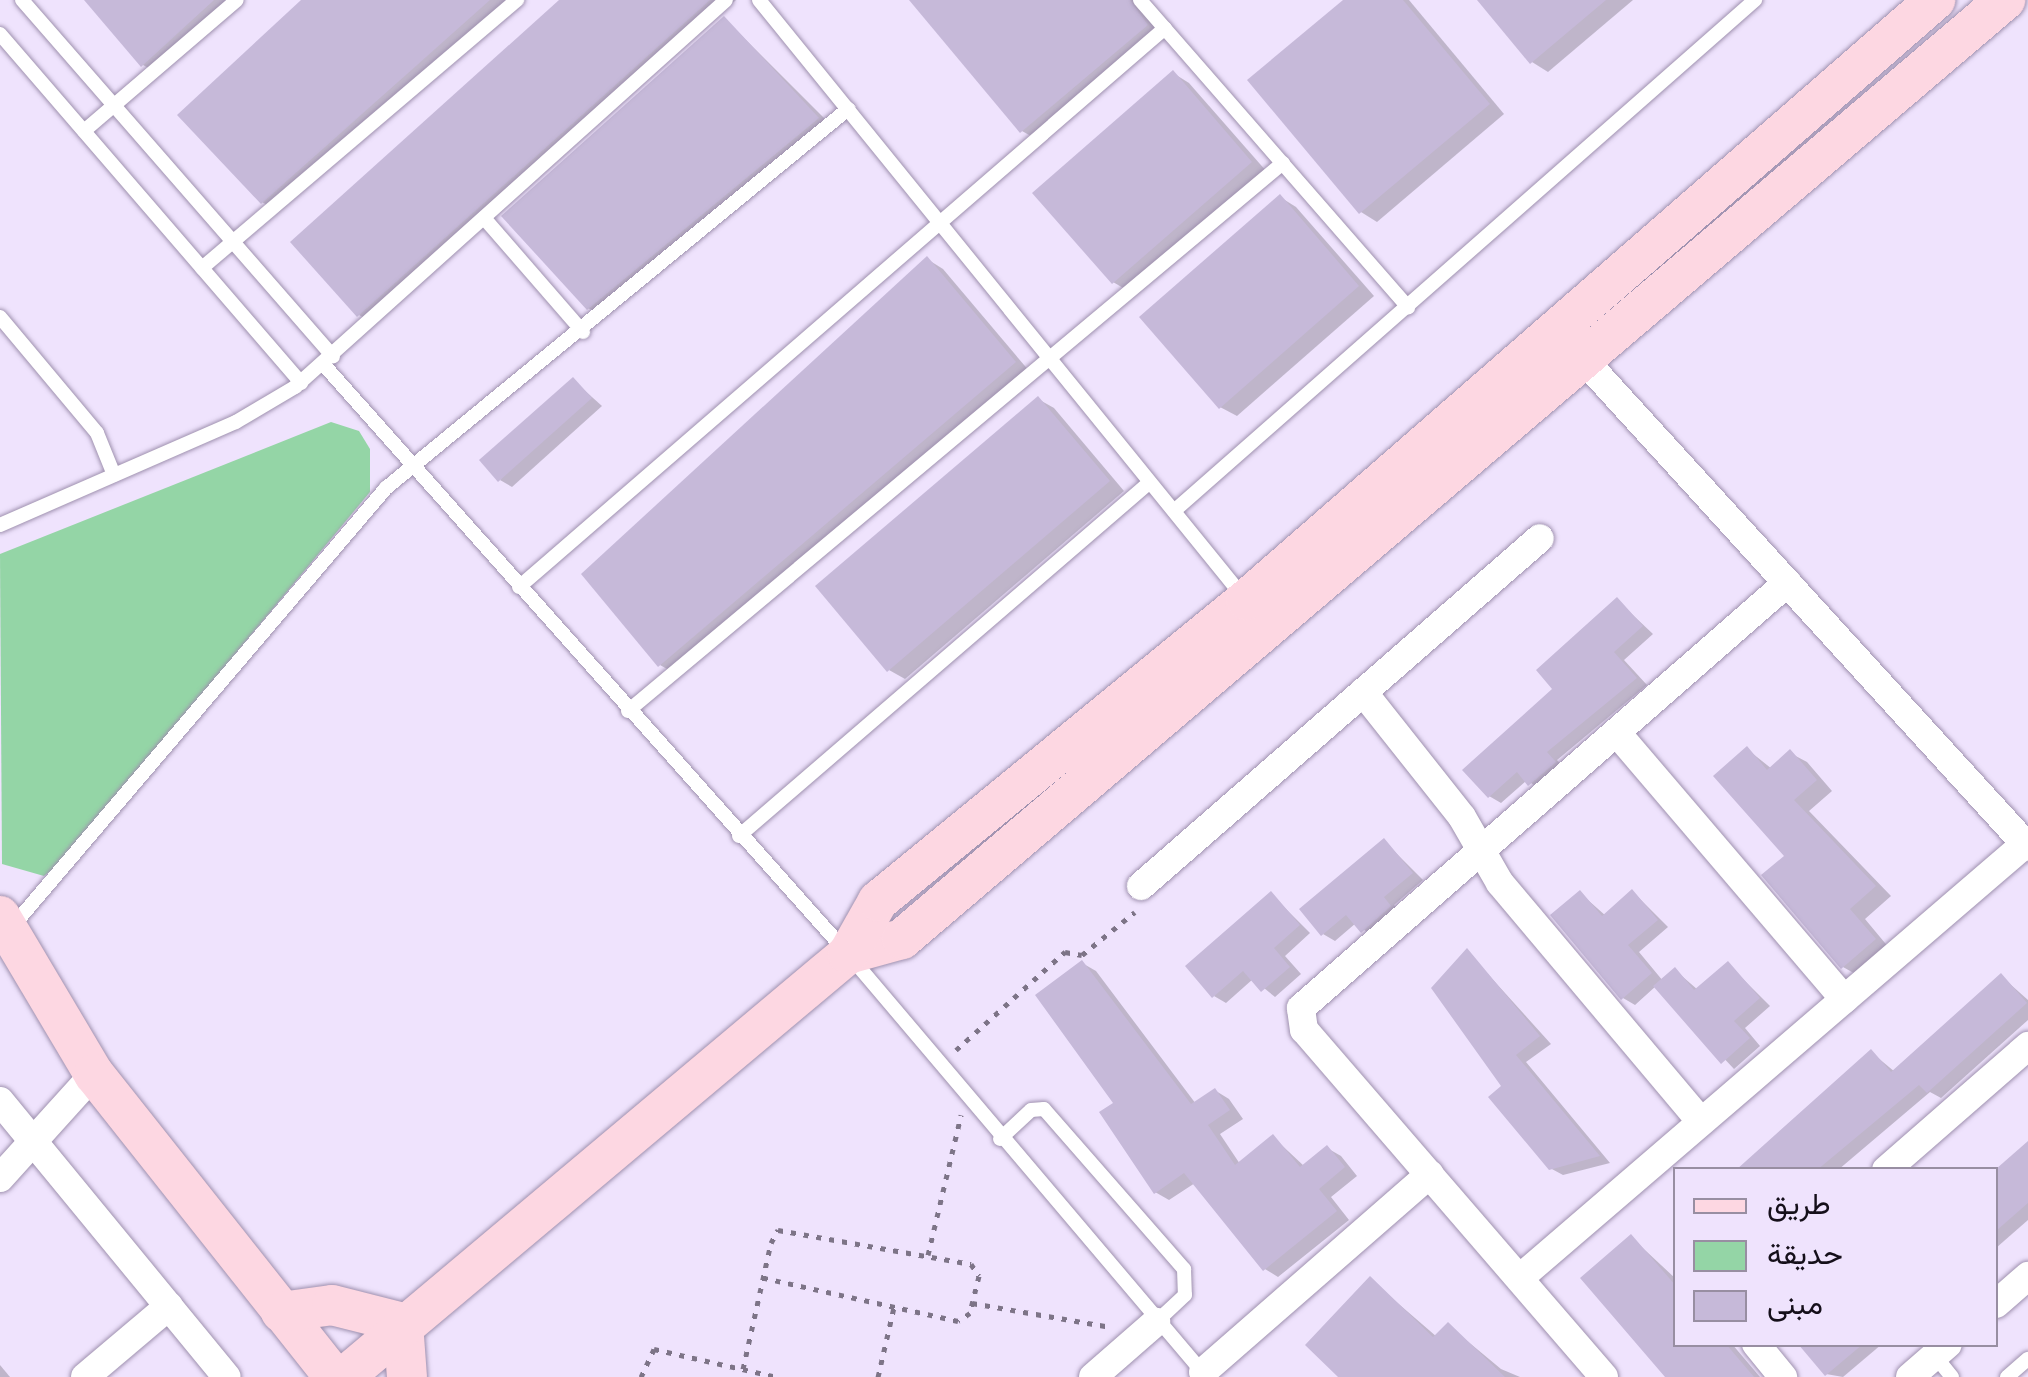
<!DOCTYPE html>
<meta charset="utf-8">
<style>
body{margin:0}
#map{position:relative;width:2028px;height:1377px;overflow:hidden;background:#efe3fd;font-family:Barlow,Vazirmatn,sans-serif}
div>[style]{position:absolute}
.green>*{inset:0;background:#94d5a6}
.shadow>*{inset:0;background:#0003}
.building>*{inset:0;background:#c6b9d9}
.path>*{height:5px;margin-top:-2.5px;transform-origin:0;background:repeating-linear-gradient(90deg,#7d7487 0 5px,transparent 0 13px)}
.roads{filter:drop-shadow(0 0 2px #9f91af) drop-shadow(0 0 2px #9f91af)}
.service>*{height:14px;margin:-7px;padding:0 7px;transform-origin:7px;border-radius:7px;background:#fff}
.minor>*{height:28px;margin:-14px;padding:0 14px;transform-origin:14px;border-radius:14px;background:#fff}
.secondary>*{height:40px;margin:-20px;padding:0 20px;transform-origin:20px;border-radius:20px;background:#fdd7e2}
span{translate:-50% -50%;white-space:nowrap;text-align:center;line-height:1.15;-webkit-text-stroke:8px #efe3fd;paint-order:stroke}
.legend{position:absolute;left:1673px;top:1167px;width:325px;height:180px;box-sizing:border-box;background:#efe3fd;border:2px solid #988ea2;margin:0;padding:12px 18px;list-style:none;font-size:30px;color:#150f1a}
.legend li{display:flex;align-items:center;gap:20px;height:50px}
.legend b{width:50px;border:2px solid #988ea2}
</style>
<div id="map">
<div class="green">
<div style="clip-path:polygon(331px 422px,359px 431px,370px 449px,370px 492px,63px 861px,44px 876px,2px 864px,0 554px)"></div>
</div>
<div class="shadow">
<div style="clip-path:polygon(87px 0,240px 0,159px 74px,143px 65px)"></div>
<div style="clip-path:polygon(304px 0,517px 0,279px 212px,262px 202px)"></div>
<div style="clip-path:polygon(562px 0,736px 0,375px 324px,359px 315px)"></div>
<div style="clip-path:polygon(913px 0,1134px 0,1163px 35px,1038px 140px,1022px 131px)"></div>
<div style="clip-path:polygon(1347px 0,1409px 0,1504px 114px,1377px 222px,1361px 212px)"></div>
<div style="clip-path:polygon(1480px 0,1633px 0,1548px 72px,1532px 62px)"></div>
<div style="clip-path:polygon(725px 19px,834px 128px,605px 317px,588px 308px)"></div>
<div style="clip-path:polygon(1173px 73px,1189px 83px,1267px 172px,1130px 292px,1113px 282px)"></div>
<div style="clip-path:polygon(1280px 197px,1296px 207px,1374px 296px,1237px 416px,1220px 407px)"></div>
<div style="clip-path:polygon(927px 259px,943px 269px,1030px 372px,676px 674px,660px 665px)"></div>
<div style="clip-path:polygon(573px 380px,602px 406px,512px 487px,500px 480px)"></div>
<div style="clip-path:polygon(1038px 399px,1054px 408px,1124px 491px,905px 679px,889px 670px)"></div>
<div style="clip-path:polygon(1617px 600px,1653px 634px,1624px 660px,1647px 685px,1557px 760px,1566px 770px,1542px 791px,1527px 780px,1501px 803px,1489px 796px)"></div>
<div style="clip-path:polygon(1747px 749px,1772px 769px,1790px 753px,1807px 762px,1832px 791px,1809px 811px,1891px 896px,1865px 919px,1890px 949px,1859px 976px,1843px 967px,1787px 856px)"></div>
<div style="clip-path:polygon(1384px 841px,1423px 880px,1394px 905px,1402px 914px,1374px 938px,1356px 923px,1335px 941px,1323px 934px)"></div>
<div style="clip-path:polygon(1633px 892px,1668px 927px,1639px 952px,1663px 981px,1675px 970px,1698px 990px,1728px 964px,1770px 1006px,1745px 1028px,1760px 1046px,1734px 1069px,1656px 986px,1635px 1005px,1623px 998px,1580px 893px,1606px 916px)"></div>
<div style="clip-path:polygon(1271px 894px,1310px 933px,1285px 956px,1301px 974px,1275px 997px,1253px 979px,1226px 1003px,1214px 996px)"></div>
<div style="clip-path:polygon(1467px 951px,1551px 1044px,1526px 1062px,1610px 1163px,1563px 1175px,1550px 1168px,1504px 1086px)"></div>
<div style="clip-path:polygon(1082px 963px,1096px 971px,1196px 1104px,1216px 1091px,1229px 1099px,1243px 1119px,1220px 1134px,1240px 1164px,1273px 1137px,1304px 1166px,1327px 1148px,1341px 1156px,1357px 1176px,1331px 1197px,1349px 1220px,1278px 1277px,1265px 1269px,1195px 1183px,1169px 1200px,1155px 1192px,1117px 1103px)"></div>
<div style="clip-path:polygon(2001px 976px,2028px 1000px,2028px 1020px,1941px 1098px,1930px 1092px,1838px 1170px,1738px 1170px,1871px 1052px,1895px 1072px)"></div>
<div style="clip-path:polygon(2028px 1145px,2028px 1220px,1996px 1248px,1996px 1172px)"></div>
<div style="clip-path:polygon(1631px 1237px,1676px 1279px,1676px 1344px,1732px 1344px,1760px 1377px,1668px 1377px)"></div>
<div style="clip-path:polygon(1371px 1280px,1437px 1337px,1448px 1325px,1501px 1369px,1520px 1377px,1342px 1377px)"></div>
<div style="clip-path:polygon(1801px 1344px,1882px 1344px,1843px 1377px,1826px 1374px)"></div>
<div style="clip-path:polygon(0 1365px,10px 1377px,0 1377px)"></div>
</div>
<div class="building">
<div style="clip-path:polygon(84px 0,214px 0,141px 67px)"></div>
<div style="clip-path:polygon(301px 0,490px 0,261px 204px,177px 115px)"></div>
<div style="clip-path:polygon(559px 0,710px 0,357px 317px,290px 242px)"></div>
<div style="clip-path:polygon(909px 0,1130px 0,1148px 25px,1020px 133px)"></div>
<div style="clip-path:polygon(1343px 0,1403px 0,1490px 104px,1359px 214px,1247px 80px)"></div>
<div style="clip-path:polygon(1477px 0,1606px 0,1530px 64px)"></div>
<div style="clip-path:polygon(724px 16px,819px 118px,587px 310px,501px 216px)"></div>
<div style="clip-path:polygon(1173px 70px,1252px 162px,1112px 284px,1032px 193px)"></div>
<div style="clip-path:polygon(1280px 194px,1359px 286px,1219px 409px,1139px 317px)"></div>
<div style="clip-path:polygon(927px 256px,1016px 362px,658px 667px,581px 574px)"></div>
<div style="clip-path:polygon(573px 377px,592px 398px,498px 482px,479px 460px)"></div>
<div style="clip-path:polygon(1038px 396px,1110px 481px,887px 672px,815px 586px)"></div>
<div style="clip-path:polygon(1617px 597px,1643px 626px,1614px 652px,1637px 678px,1547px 752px,1556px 762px,1528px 786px,1517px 772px,1488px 798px,1462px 770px,1552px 689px,1536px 670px)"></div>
<div style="clip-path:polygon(1747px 746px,1767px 770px,1790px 749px,1817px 780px,1794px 800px,1876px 886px,1850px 909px,1876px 939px,1841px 969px,1761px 875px,1784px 856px,1713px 776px)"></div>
<div style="clip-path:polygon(1384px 838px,1413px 873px,1384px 897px,1391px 906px,1361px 933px,1346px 915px,1321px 936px,1299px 909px)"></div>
<div style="clip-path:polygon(1632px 889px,1658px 920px,1628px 945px,1652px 973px,1621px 1000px,1550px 915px,1580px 890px,1602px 916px)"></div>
<div style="clip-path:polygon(1271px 891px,1300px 925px,1274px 948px,1290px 967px,1261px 992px,1243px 971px,1212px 998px,1185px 966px)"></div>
<div style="clip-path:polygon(1467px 948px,1540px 1036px,1516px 1055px,1600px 1156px,1549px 1170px,1488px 1097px,1501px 1086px,1431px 988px)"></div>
<div style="clip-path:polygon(1082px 960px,1191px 1104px,1215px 1088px,1230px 1110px,1208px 1125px,1235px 1165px,1273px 1134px,1300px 1167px,1327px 1145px,1345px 1167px,1319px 1189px,1337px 1211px,1263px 1271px,1184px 1173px,1154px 1194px,1099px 1112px,1113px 1103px,1035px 995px)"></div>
<div style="clip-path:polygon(1728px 961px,1760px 998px,1734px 1021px,1750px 1038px,1721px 1064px,1653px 986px,1675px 967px,1694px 990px)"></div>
<div style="clip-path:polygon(2001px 973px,2027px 1003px,1927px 1093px,1919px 1085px,1817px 1170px,1736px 1170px,1871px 1049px,1891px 1072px)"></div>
<div style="clip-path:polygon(2028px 1141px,2028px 1203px,1996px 1231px,1996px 1169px)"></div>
<div style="clip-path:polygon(1631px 1234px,1676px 1286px,1676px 1344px,1726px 1344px,1754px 1377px,1665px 1377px,1580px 1278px)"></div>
<div style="clip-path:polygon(1370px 1276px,1433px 1337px,1448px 1322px,1505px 1377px,1338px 1377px,1305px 1345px)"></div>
<div style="clip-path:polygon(1798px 1344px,1863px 1344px,1825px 1376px)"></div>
</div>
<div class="path">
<div style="left:956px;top:1050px;width:147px;rotate:-42deg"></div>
<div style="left:1065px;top:952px;width:17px;rotate:10deg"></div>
<div style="left:1082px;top:955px;width:68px;rotate:-39.1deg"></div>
<div style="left:928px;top:1255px;width:144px;rotate:-76.7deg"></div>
<div style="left:972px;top:1303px;width:141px;rotate:9.8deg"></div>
<div style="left:743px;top:1369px;width:129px;rotate:-77.5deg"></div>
<div style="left:771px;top:1243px;width:15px;rotate:-62deg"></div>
<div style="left:778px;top:1230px;width:196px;rotate:10deg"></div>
<div style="left:971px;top:1264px;width:14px;rotate:56deg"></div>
<div style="left:979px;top:1276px;width:38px;rotate:104deg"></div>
<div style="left:970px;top:1313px;width:14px;rotate:146deg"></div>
<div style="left:958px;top:1321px;width:199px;rotate:-167.5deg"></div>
<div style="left:641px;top:1377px;width:31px;rotate:-65deg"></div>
<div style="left:654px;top:1349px;width:126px;rotate:12.8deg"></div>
<div style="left:878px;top:1377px;width:72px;rotate:-77.1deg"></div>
</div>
<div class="roads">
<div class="service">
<div style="left:22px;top:0;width:473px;rotate:48.9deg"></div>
<div style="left:759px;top:0;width:771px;rotate:50.95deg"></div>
<div style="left:1140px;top:0;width:408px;rotate:48.9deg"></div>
<div style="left:0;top:34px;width:461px;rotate:49.2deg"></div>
<div style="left:84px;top:131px;width:201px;rotate:-40.6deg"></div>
<div style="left:484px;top:218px;width:151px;rotate:49deg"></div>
<div style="left:202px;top:268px;width:414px;rotate:-40.4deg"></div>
<div style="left:0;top:317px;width:151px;rotate:50.1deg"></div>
<div style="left:97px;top:433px;width:45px;rotate:68deg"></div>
<div style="left:324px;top:365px;width:788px;rotate:48.34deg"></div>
<div style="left:848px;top:954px;width:551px;rotate:49.71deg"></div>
<div style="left:1174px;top:511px;width:774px;rotate:-41.33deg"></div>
<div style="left:0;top:525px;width:257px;rotate:-23.6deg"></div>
<div style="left:236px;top:422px;width:69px;rotate:-30.7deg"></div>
<div style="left:295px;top:387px;width:579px;rotate:-41.92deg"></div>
<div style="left:519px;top:587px;width:854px;rotate:-40.87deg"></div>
<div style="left:628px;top:711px;width:854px;rotate:-39.92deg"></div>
<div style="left:739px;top:836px;width:542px;rotate:-40.74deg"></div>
<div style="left:12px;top:927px;width:577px;rotate:-49.57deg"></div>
<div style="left:386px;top:488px;width:598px;rotate:-39.36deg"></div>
<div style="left:1000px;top:1139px;width:42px;rotate:-43.1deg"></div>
<div style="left:1031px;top:1110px;width:13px;rotate:-4deg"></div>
<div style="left:1044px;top:1109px;width:213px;rotate:48.8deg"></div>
<div style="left:1184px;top:1269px;width:26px;rotate:88deg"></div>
<div style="left:1185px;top:1295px;width:40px;rotate:137deg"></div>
<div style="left:1935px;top:1356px;width:27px;rotate:51deg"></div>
<div style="left:2007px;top:1377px;width:28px;rotate:-41deg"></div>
</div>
<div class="minor">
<div style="left:1583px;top:359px;width:660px;rotate:47.64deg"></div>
<div style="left:1363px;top:692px;width:159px;rotate:51.6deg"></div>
<div style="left:1462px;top:817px;width:76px;rotate:60.1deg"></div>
<div style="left:1500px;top:883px;width:312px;rotate:49.9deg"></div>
<div style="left:1617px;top:733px;width:350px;rotate:49.5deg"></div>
<div style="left:1141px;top:886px;width:529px;rotate:-41.09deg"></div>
<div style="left:0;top:1101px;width:357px;rotate:50.6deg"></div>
<div style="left:1886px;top:1170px;width:189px;rotate:-41.1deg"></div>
<div style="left:0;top:1178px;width:140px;rotate:-47.9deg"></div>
<div style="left:1521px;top:1277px;width:664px;rotate:-40.67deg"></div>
<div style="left:1996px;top:1304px;width:43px;rotate:-41.2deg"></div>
<div style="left:1756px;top:1344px;width:43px;rotate:50.7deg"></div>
<div style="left:1203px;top:1372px;width:301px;rotate:-41.1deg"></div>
<div style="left:85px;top:1377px;width:110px;rotate:-40.2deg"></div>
<div style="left:1093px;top:1377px;width:84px;rotate:-41.1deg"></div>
<div style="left:1604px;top:1377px;width:459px;rotate:-130.8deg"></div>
<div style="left:1304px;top:1030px;width:22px;rotate:-98deg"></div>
<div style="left:1301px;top:1008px;width:646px;rotate:-41.17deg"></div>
<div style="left:1910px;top:1377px;width:50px;rotate:-41deg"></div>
</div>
<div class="secondary">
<div style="left:0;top:916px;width:184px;rotate:59.3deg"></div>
<div style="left:94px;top:1074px;width:387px;rotate:51.6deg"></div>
<div style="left:848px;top:954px;width:56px;rotate:-15.5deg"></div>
<div style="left:902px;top:939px;width:1449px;rotate:-40.41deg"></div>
<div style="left:281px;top:1312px;width:51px;rotate:-7.8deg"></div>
<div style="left:332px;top:1305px;width:73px;rotate:14.2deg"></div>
<div style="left:403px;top:1323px;width:54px;rotate:85.8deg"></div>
<div style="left:344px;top:1377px;width:658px;rotate:-40.01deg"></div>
<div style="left:848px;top:954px;width:61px;rotate:-60.5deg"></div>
<div style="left:878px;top:901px;width:475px;rotate:-39.3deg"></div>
<div style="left:1246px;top:600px;width:914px;rotate:-41.05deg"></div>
</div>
</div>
<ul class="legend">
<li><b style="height:12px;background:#fdd7e2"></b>طريق</li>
<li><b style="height:28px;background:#94d5a6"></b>حديقة</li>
<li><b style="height:28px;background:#c6b9d9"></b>مبنى</li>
</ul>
</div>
